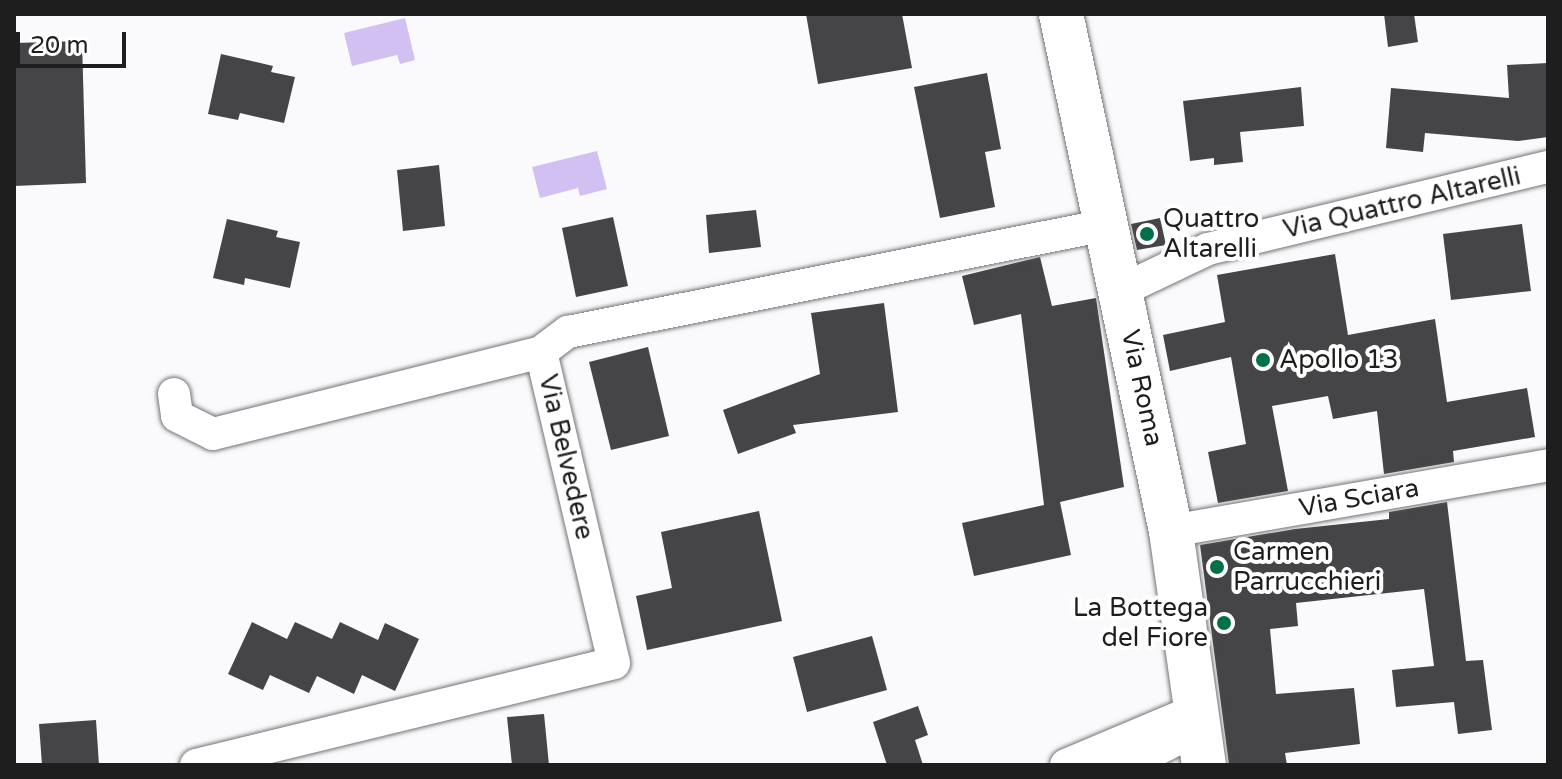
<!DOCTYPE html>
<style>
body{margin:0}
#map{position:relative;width:1562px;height:779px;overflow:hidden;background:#faf9fc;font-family:"Varela Round",sans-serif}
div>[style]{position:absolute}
.water>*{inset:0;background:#d2c0f3}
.building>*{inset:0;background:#454547}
.roads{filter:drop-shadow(0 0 2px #747376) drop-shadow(0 0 2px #747376)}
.minor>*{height:32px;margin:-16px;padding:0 16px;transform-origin:16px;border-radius:16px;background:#fff}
.secondary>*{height:44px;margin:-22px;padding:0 22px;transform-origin:22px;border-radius:22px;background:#fff}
.dots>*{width:22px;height:22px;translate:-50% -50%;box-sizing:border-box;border:4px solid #fff;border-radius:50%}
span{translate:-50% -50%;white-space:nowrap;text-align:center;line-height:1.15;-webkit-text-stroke:8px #fff;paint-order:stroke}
.street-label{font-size:26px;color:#1f1e1f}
.poi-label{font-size:26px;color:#1f1e1f}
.left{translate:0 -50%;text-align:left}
.right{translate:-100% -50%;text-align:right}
.frame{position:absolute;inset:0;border:16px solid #1f1e1f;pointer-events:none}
.scale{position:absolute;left:16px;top:32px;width:110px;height:36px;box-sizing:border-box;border:4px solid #1f1e1f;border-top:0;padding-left:10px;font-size:24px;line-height:28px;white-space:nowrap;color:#1f1e1f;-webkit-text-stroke:6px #fff;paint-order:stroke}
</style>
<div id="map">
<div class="water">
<div style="clip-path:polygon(405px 18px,415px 60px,400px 64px,397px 55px,352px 66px,344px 33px)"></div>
<div style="clip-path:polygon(597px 151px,607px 189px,580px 196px,578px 188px,540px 198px,532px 167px)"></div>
</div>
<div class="building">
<div style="clip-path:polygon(806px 14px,902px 14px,912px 68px,818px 84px)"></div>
<div style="clip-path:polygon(1384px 14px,1414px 14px,1418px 42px,1388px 47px)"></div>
<div style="clip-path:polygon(82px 41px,86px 183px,14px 186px,14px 43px)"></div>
<div style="clip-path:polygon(221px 54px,273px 66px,271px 72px,295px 77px,284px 123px,240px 113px,238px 120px,208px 114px)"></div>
<div style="clip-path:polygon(1548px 63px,1548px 137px,1518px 141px,1425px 133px,1423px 152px,1386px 148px,1391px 88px,1509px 98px,1507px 65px)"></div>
<div style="clip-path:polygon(987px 73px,1001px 149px,985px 152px,995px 207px,940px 218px,914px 87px)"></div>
<div style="clip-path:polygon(1301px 87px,1304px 126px,1240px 132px,1243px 162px,1214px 165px,1214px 158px,1190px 161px,1183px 101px)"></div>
<div style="clip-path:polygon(439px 165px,445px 226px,403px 231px,397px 170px)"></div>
<div style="clip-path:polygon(756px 210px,761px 247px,709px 253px,706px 215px)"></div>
<div style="clip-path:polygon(613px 217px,628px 286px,576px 297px,562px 228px)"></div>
<div style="clip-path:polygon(1160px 218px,1166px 245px,1137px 250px,1131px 224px)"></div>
<div style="clip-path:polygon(227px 219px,278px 231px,276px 237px,300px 242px,290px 288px,245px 278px,244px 285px,213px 278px)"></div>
<div style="clip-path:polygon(1522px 224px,1531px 291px,1451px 300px,1443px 234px)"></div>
<div style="clip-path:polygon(1335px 254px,1348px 335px,1435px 319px,1447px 402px,1527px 388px,1535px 437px,1453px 451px,1454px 462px,1384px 474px,1377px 411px,1333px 419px,1328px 396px,1272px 406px,1288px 491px,1218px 503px,1208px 452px,1246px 444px,1231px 357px,1170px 371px,1163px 335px,1225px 322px,1217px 275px)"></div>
<div style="clip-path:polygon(1040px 257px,1052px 306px,1096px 298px,1124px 487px,1060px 502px,1071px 555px,974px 576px,962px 523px,1044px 505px,1021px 314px,974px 325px,962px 276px)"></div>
<div style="clip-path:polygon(884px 303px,898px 412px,793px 425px,796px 433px,738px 454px,723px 410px,820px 374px,811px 313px)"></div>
<div style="clip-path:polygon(648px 347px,669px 436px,611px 450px,589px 362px)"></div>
<div style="clip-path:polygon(1447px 502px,1466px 661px,1483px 660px,1492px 730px,1458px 734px,1454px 702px,1396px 707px,1392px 670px,1434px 666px,1424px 589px,1296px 603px,1298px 626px,1270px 629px,1276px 694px,1354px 688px,1360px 744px,1285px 753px,1287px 765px,1229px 765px,1200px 545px,1295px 529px,1389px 519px,1389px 512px)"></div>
<div style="clip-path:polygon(759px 511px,782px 621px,647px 650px,636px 596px,672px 588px,661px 532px)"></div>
<div style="clip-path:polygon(252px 622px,287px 639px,295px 622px,332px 639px,340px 622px,378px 640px,385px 623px,419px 639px,395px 691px,362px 675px,354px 694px,317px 676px,309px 693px,270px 675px,263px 690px,228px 674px)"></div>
<div style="clip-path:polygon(872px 636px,887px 690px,807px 712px,793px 657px)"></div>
<div style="clip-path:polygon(918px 706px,928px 735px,915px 740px,923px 765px,887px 765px,873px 722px)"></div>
<div style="clip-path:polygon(544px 714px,549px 765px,512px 765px,507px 717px)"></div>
<div style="clip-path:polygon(96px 720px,99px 765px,42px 765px,39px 724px)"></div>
</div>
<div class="roads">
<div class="minor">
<div style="left:1122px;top:290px;width:95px;rotate:-25.5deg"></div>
<div style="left:1208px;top:249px;width:350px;rotate:-13.6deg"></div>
<div style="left:174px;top:394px;width:22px;rotate:82deg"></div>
<div style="left:177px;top:416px;width:40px;rotate:26.6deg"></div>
<div style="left:213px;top:434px;width:338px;rotate:-14deg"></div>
<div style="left:1171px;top:531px;width:383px;rotate:-9.9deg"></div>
<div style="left:196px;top:765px;width:430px;rotate:-13.7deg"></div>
<div style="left:614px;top:663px;width:319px;rotate:-103.2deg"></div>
<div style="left:541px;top:352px;width:34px;rotate:-37deg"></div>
<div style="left:568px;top:332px;width:549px;rotate:-11.25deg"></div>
<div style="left:1066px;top:765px;width:141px;rotate:-22.9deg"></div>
<div style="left:1127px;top:765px;width:61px;rotate:-27.4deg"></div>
</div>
<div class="secondary">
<div style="left:1061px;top:14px;width:529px;rotate:77.99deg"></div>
<div style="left:1171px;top:531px;width:236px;rotate:82deg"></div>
</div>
</div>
<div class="dots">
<div style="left:1147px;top:234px;background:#007049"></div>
<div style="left:1263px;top:360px;background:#007049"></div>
<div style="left:1217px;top:567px;background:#007049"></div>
<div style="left:1224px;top:623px;background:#007049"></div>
</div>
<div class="street-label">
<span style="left:1402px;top:203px;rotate:-13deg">Via Quattro Altarelli</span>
<span style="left:1142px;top:388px;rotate:78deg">Via Roma</span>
<span style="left:566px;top:457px;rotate:77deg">Via Belvedere</span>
<span style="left:1359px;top:498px;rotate:-10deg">Via Sciara</span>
</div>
<div class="poi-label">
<span class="left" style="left:1163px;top:234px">Quattro<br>Altarelli</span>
<span class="left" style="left:1279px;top:360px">Apollo 13</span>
<span class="left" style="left:1233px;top:567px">Carmen<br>Parrucchieri</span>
<span class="right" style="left:1208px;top:623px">La Bottega<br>del Fiore</span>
</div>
<div class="frame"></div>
<div class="scale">20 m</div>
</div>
